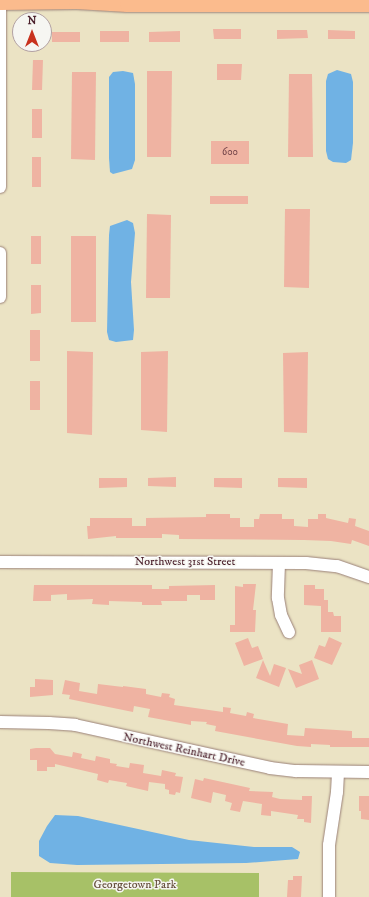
<!DOCTYPE html>
<style>
body{margin:0}
#map{position:relative;width:369px;height:897px;overflow:hidden;background:#ebe3c4;font-family:"IM FELL DW Pica",serif}
div>[style]{position:absolute}
.green>*{inset:0;background:#a7c167}
.water>*{inset:0;background:#70b2e4}
.building>*{inset:0;background:#efb3a2}
.roads{filter:drop-shadow(0 0 1px #9a8178) drop-shadow(0 0 1px #9a8178)}
.minor>*{height:12px;margin:-6px;padding:0 6px;transform-origin:6px;border-radius:6px;background:#fff}
.major>*{height:15px;margin:-7.5px;padding:0 7.5px;transform-origin:7.5px;border-radius:7.5px;background:#fbbb8d}
span{translate:-50% -50%;white-space:nowrap;text-align:center;line-height:1.15;-webkit-text-stroke:3px #f6f6f2;paint-order:stroke}
.number-label{font-size:10px;color:#734449}
.number-label span{-webkit-text-stroke-width:0}
.street-label{font-size:12px;color:#4a1f2b}
.park-label{font-size:12px;color:#66503d}
.north{position:absolute;left:12px;top:12px;width:40px;height:40px;box-sizing:border-box;background:#f6f6f2;border:1px solid #b1a0a2;border-radius:50%;rotate:0deg;font-size:11px;font-weight:700;line-height:16px;text-align:center;color:#4a1f2b}
.north::after{content:'';display:block;margin:auto;width:14px;height:18px;background:#c8321e;clip-path:polygon(50% 0,100% 100%,50% 72%,0 100%)}
</style>
<div id="map">
<div class="green">
<div style="clip-path:polygon(11px 872px,259px 873px,259px 897px,11px 897px)"></div>
</div>
<div class="water">
<div style="clip-path:polygon(337px 70px,351px 74px,353px 82px,353px 143px,351px 160px,346px 163px,333px 162px,328px 159px,326px 151px,326px 81px,328px 74px)"></div>
<div style="clip-path:polygon(123px 71px,133px 73px,135px 84px,135px 160px,132px 169px,113px 174px,110px 172px,109px 158px,109px 77px,113px 72px)"></div>
<div style="clip-path:polygon(127px 220px,133px 223px,135px 233px,131px 282px,134px 330px,133px 340px,116px 342px,109px 340px,107px 332px,109px 235px,110px 226px)"></div>
<div style="clip-path:polygon(55px 815px,78px 816px,189px 840px,254px 847px,292px 847px,300px 852px,298px 859px,246px 863px,77px 865px,50px 863px,39px 856px,39px 841px,47px 826px)"></div>
</div>
<div class="building">
<div style="clip-path:polygon(213px 29px,241px 29px,241px 39px,214px 39px)"></div>
<div style="clip-path:polygon(277px 30px,307px 30px,308px 38px,277px 39px)"></div>
<div style="clip-path:polygon(328px 30px,355px 31px,355px 39px,328px 39px)"></div>
<div style="clip-path:polygon(100px 31px,129px 31px,129px 42px,100px 42px)"></div>
<div style="clip-path:polygon(180px 31px,180px 42px,149px 42px,149px 32px)"></div>
<div style="clip-path:polygon(52px 32px,80px 32px,80px 42px,52px 42px)"></div>
<div style="clip-path:polygon(33px 60px,43px 60px,42px 90px,32px 90px)"></div>
<div style="clip-path:polygon(217px 64px,242px 64px,241px 80px,217px 80px)"></div>
<div style="clip-path:polygon(147px 71px,172px 71px,171px 157px,147px 157px)"></div>
<div style="clip-path:polygon(72px 72px,96px 72px,95px 160px,71px 159px)"></div>
<div style="clip-path:polygon(289px 74px,312px 74px,313px 157px,288px 157px)"></div>
<div style="clip-path:polygon(32px 109px,42px 109px,42px 138px,32px 138px)"></div>
<div style="clip-path:polygon(211px 141px,249px 141px,249px 164px,211px 164px)"></div>
<div style="clip-path:polygon(32px 157px,41px 157px,41px 187px,32px 187px)"></div>
<div style="clip-path:polygon(210px 196px,248px 196px,248px 204px,210px 204px)"></div>
<div style="clip-path:polygon(285px 209px,310px 209px,309px 288px,284px 287px)"></div>
<div style="clip-path:polygon(147px 214px,171px 215px,170px 298px,146px 298px)"></div>
<div style="clip-path:polygon(31px 236px,41px 236px,41px 264px,31px 264px)"></div>
<div style="clip-path:polygon(71px 236px,96px 236px,96px 322px,71px 322px)"></div>
<div style="clip-path:polygon(31px 285px,41px 285px,41px 313px,31px 314px)"></div>
<div style="clip-path:polygon(30px 330px,40px 330px,40px 361px,30px 361px)"></div>
<div style="clip-path:polygon(67px 351px,93px 352px,92px 435px,67px 433px)"></div>
<div style="clip-path:polygon(168px 351px,167px 432px,141px 430px,141px 352px)"></div>
<div style="clip-path:polygon(308px 352px,307px 433px,284px 432px,283px 353px)"></div>
<div style="clip-path:polygon(30px 381px,40px 381px,40px 410px,30px 410px)"></div>
<div style="clip-path:polygon(176px 477px,176px 487px,148px 486px,148px 478px)"></div>
<div style="clip-path:polygon(99px 478px,127px 478px,127px 487px,99px 488px)"></div>
<div style="clip-path:polygon(214px 478px,242px 478px,242px 488px,214px 487px)"></div>
<div style="clip-path:polygon(278px 478px,307px 478px,307px 488px,278px 487px)"></div>
<div style="clip-path:polygon(206px 514px,230px 514px,230px 518px,240px 518px,240px 527px,254px 527px,254px 519px,259px 519px,260px 514px,282px 514px,282px 519px,294px 519px,294px 526px,308px 527px,308px 519px,318px 519px,318px 514px,326px 514px,326px 518px,348px 523px,349px 518px,356px 519px,355px 526px,369px 531px,369px 546px,352px 540px,351px 544px,331px 541px,304px 540px,179px 539px,179px 535px,162px 534px,162px 538px,116px 538px,116px 536px,88px 539px,87px 526px,90px 526px,90px 518px,132px 518px,132px 526px,146px 526px,146px 518px,206px 517px)"></div>
<div style="clip-path:polygon(243px 584px,256px 584px,253px 610px,256px 610px,255px 632px,230px 632px,230px 625px,235px 625px,235px 586px,243px 587px)"></div>
<div style="clip-path:polygon(34px 585px,152px 585px,152px 589px,169px 589px,169px 586px,215px 585px,215px 600px,200px 600px,200px 595px,187px 595px,187px 601px,161px 601px,162px 605px,142px 605px,142px 602px,109px 601px,109px 605px,92px 604px,93px 599px,67px 600px,67px 594px,51px 595px,51px 601px,33px 601px)"></div>
<div style="clip-path:polygon(304px 585px,315px 585px,315px 589px,324px 589px,324px 600px,328px 600px,328px 612px,333px 612px,334px 616px,341px 616px,341px 632px,321px 632px,321px 606px,304px 605px)"></div>
<div style="clip-path:polygon(329px 637px,342px 643px,332px 665px,314px 658px,319px 645px,325px 647px)"></div>
<div style="clip-path:polygon(248px 638px,252px 648px,258px 646px,263px 659px,244px 666px,235px 643px)"></div>
<div style="clip-path:polygon(263px 660px,270px 676px,274px 664px,286px 668px,279px 687px,256px 678px)"></div>
<div style="clip-path:polygon(312px 660px,319px 679px,296px 688px,288px 669px,302px 674px,299px 665px)"></div>
<div style="clip-path:polygon(35px 679px,53px 680px,53px 695px,30px 697px,30px 687px,35px 687px)"></div>
<div style="clip-path:polygon(65px 680px,80px 683px,79px 691px,97px 694px,98px 684px,123px 687px,123px 686px,146px 689px,146px 694px,161px 697px,162px 693px,170px 694px,169px 697px,175px 699px,174px 705px,223px 712px,223px 707px,231px 708px,230px 713px,246px 716px,247px 712px,254px 714px,253px 718px,288px 724px,287px 735px,304px 736px,305px 728px,352px 731px,352px 738px,369px 738px,369px 747px,330px 747px,330px 745px,311px 744px,311px 747px,297px 746px,215px 731px,216px 726px,206px 724px,207px 722px,191px 721px,191px 725px,148px 717px,150px 709px,134px 706px,133px 712px,69px 699px,70px 695px,62px 694px)"></div>
<div style="clip-path:polygon(36px 748px,50px 748px,55px 754px,72px 757px,73px 752px,82px 754px,81px 758px,95px 761px,96px 756px,110px 759px,110px 763px,117px 764px,116px 766px,129px 768px,130px 763px,144px 765px,143px 773px,161px 776px,162px 770px,176px 773px,175px 776px,183px 777px,180px 793px,176px 792px,175px 795px,169px 794px,169px 790px,165px 789px,165px 784px,149px 782px,148px 791px,126px 786px,127px 783px,109px 780px,108px 783px,97px 780px,98px 774px,55px 764px,55px 767px,47px 767px,47px 771px,37px 771px,37px 760px,30px 760px,30px 749px)"></div>
<div style="clip-path:polygon(204px 778px,250px 788px,249px 791px,273px 792px,272px 797px,280px 799px,302px 800px,302px 796px,312px 796px,311px 823px,304px 822px,304px 819px,297px 819px,298px 815px,271px 811px,271px 816px,261px 815px,262px 804px,243px 801px,240px 812px,230px 810px,232px 803px,225px 801px,226px 795px,213px 792px,211px 803px,191px 798px,195px 779px,203px 781px)"></div>
<div style="clip-path:polygon(359px 796px,369px 796px,369px 820px,361px 819px,361px 811px,359px 811px)"></div>
<div style="clip-path:polygon(293px 876px,302px 876px,301px 897px,287px 897px,288px 880px,293px 880px)"></div>
</div>
<div class="roads">
<div class="minor">
<div style="left:0;top:3px;width:184px;rotate:90deg"></div>
<div style="left:0;top:253px;width:44px;rotate:90deg"></div>
<div style="left:0;top:562px;width:306px;rotate:0.2deg"></div>
<div style="left:306px;top:563px;width:31px;rotate:6deg"></div>
<div style="left:337px;top:566px;width:34px;rotate:19deg"></div>
<div style="left:279px;top:563px;width:35px;rotate:92deg"></div>
<div style="left:278px;top:598px;width:17px;rotate:80deg"></div>
<div style="left:281px;top:615px;width:19px;rotate:65deg"></div>
<div style="left:0;top:722px;width:49px;rotate:1.2deg"></div>
<div style="left:49px;top:723px;width:26px;rotate:4deg"></div>
<div style="left:75px;top:725px;width:200px;rotate:12.4deg"></div>
<div style="left:270px;top:768px;width:26px;rotate:7deg"></div>
<div style="left:296px;top:771px;width:73px;rotate:0.8deg"></div>
<div style="left:329px;top:897px;width:52px;rotate:-90deg"></div>
<div style="left:329px;top:845px;width:54px;rotate:-81.4deg"></div>
<div style="left:337px;top:792px;width:20px;rotate:-87deg"></div>
</div>
<div class="major">
<div style="left:0;top:2px;width:76px;rotate:-0.8deg"></div>
<div style="left:76px;top:1px;width:51px;rotate:3.4deg"></div>
<div style="left:127px;top:4px;width:242px"></div>
</div>
</div>
<div class="number-label">
<span style="left:230px;top:153px">600</span>
</div>
<div class="street-label">
<span style="left:185px;top:562px">Northwest 31st Street</span>
<span style="left:184px;top:750px;rotate:12deg">Northwest Reinhart Drive</span>
</div>
<div class="park-label">
<span style="left:135px;top:885px">Georgetown Park</span>
</div>
<div class="north">N</div>
</div>
